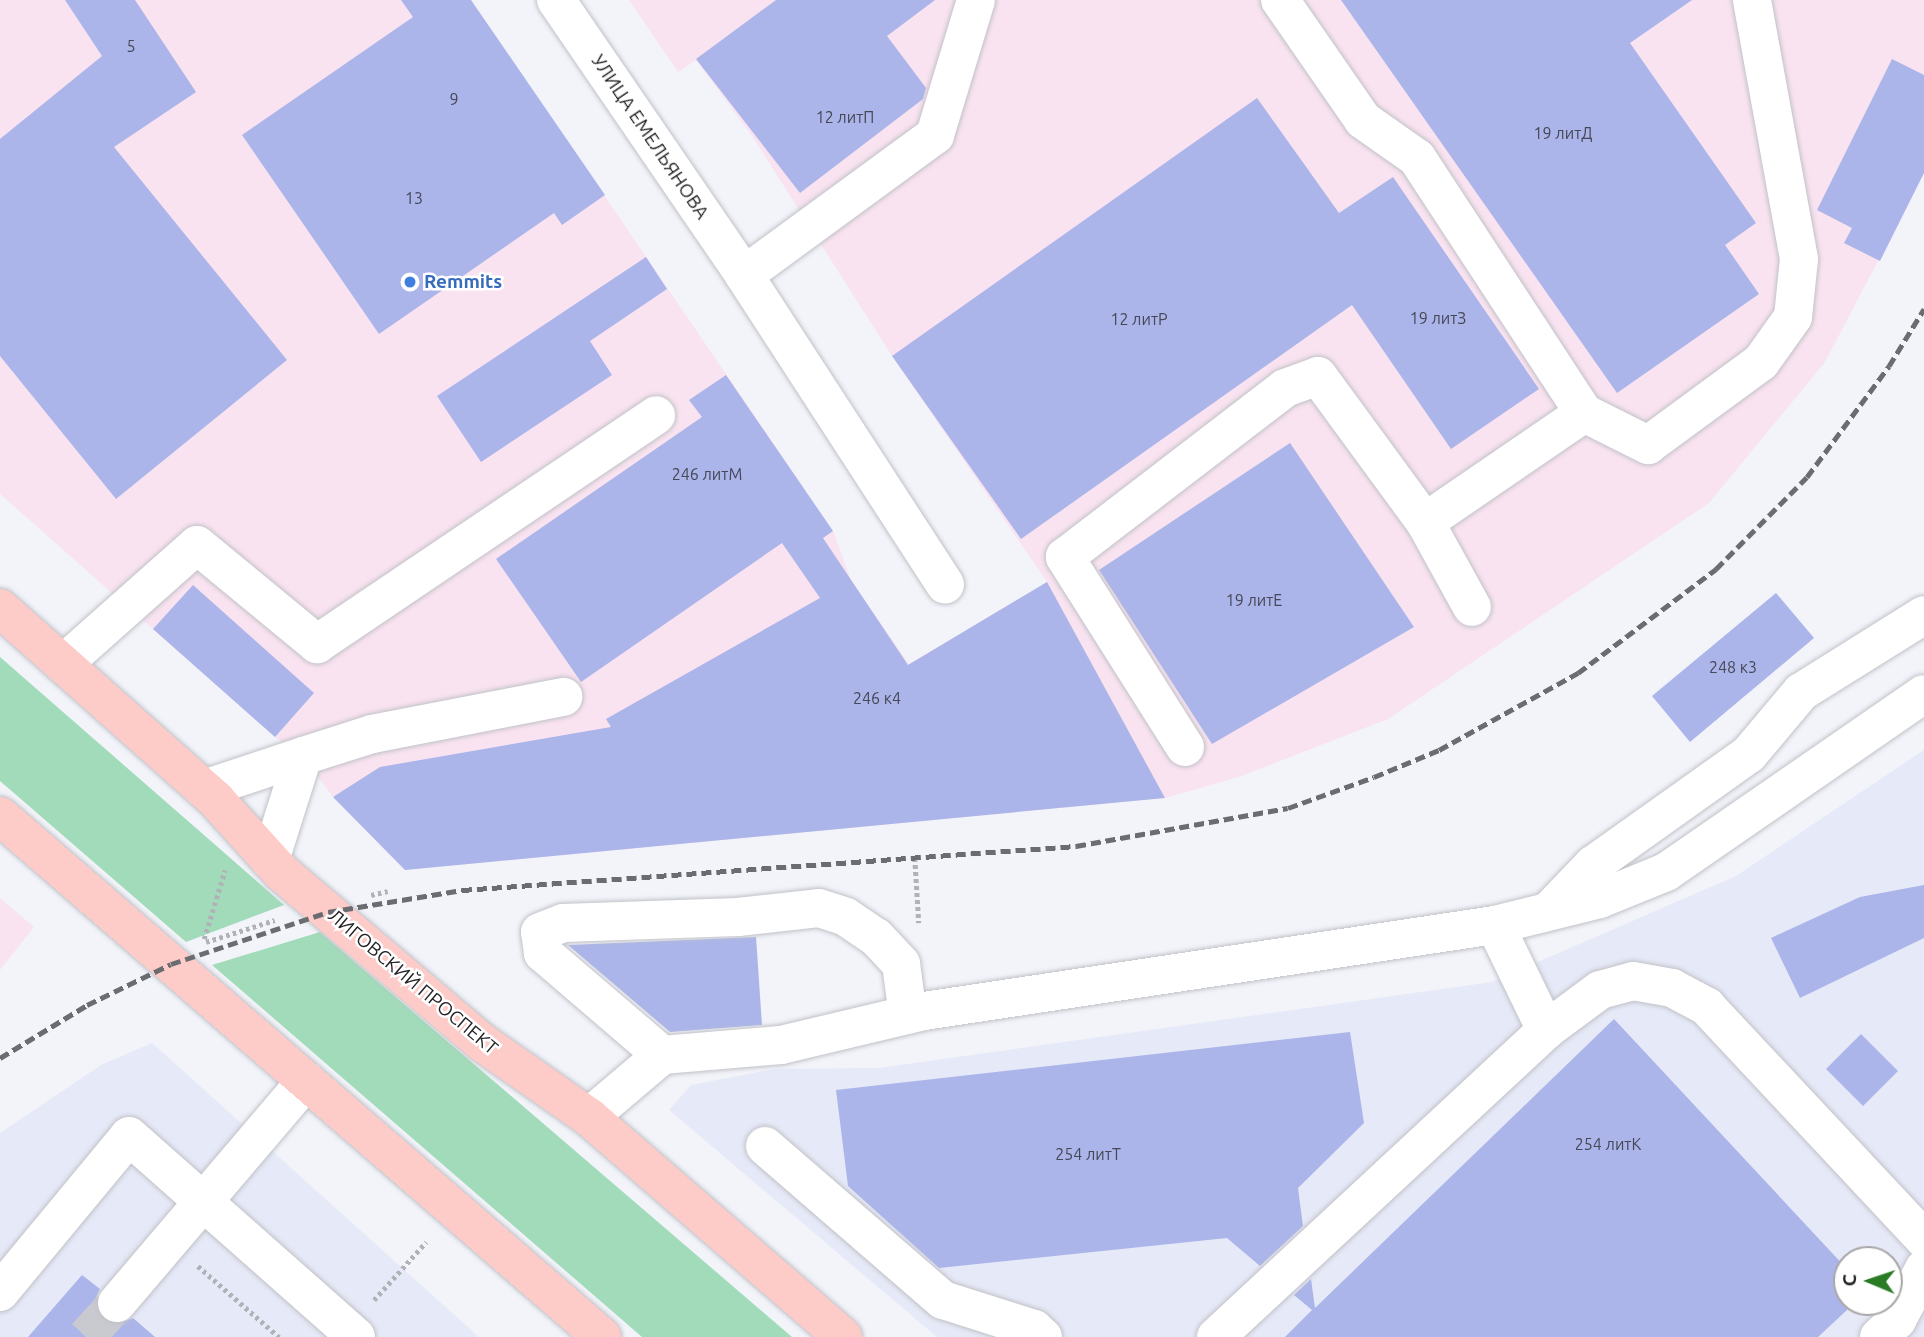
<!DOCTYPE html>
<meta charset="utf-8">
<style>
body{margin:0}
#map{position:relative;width:1924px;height:1337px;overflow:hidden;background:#f2f4fa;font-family:Ubuntu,sans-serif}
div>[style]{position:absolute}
.built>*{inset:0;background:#e6e9f7}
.industrial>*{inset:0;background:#f9e3f0}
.green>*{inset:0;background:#a2dbba}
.building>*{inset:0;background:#abb5e9}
.minor-tunnel>*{height:38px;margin-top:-19px;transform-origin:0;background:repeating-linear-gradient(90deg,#c9cad0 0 38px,transparent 0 57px)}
.path>*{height:4.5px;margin-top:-2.25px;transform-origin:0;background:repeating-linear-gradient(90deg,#b0b2b7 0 3.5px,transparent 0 7px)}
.roads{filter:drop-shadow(0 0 2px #c1c2c8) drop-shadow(0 0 2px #c1c2c8)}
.minor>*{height:38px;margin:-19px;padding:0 19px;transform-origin:19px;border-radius:19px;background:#fff}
.major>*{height:38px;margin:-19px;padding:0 19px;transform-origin:19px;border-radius:19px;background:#fdcbc8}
.rail>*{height:5px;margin-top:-2.5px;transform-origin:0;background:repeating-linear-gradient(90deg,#6b6c70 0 10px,transparent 0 15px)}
.dots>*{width:19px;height:19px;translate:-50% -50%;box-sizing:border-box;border:4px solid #fff;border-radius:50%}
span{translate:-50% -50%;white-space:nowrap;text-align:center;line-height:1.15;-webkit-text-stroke:5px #fff;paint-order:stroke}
.number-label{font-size:16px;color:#464858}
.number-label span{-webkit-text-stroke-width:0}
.street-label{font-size:19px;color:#242427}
.shop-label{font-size:19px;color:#366cbe;font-weight:700}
.left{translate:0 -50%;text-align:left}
.north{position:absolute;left:1833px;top:1246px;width:70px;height:70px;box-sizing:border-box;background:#fff;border:2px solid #a7a7a9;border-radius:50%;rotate:272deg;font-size:19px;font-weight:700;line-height:28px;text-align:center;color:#242427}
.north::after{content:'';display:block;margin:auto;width:24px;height:32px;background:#2a7b25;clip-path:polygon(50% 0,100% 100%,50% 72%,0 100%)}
</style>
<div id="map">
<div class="built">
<div style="clip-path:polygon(evenodd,1924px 750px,1924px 1337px,937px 1337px,669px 1110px,691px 1085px,775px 1069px,879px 1068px,1492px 982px,1736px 876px,1924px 750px,1847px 1260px,1889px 1260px,1889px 1302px,1847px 1302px,1847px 1260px)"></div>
<div style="clip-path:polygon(152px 1043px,479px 1337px,0 1337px,0 1133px,101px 1065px)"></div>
</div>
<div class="industrial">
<div style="clip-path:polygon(0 0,471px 0,833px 531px,851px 580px,909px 664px,1047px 582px,892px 356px,752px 136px,696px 60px,678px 72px,629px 0,1924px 0,1924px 173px,1825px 362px,1709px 503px,1388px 719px,1239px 777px,1165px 798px,405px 870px,333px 797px,303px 756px,275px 737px,0 494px)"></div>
<div style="clip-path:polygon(0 898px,34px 927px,0 970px)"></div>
</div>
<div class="green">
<div style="clip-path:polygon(0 657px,228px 856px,284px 905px,186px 942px,0 781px)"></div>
<div style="clip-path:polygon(320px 932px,792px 1337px,642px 1337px,212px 965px)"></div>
</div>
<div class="building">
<div style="clip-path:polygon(65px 0,135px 0,196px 92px,114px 147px,287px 360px,116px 499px,0 356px,0 139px,102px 56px)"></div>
<div style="clip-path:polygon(401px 0,471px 0,605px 195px,562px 225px,554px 213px,379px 334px,242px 135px,413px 17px)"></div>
<div style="clip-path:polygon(776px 0,935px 0,887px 36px,926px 88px,923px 99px,800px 193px,696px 59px)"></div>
<div style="clip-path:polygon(1341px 0,1692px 0,1630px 43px,1756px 223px,1725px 245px,1759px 294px,1617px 393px)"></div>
<div style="clip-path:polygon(1892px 59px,1924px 75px,1924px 173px,1880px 261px,1844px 243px,1852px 228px,1817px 210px)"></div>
<div style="clip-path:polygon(1257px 98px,1339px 213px,1393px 177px,1539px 389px,1451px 449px,1352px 305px,1021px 539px,892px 356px)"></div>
<div style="clip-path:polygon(646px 257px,667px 289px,590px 341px,612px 375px,481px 462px,437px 396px)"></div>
<div style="clip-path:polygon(726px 375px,833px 531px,823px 538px,908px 665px,1047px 582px,1165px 798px,405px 870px,333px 797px,380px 767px,611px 727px,606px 719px,820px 598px,782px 543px,581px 682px,496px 559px,702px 417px,689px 400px)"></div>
<div style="clip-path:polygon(1290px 443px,1414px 627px,1212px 744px,1099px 570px)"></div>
<div style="clip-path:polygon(193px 585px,314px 693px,275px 737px,153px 629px)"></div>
<div style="clip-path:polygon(1776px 593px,1814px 638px,1690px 742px,1652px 696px)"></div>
<div style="clip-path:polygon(1924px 885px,1924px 938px,1800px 998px,1771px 938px,1860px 897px)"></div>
<div style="clip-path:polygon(756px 937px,762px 1025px,670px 1032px,568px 945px)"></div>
<div style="clip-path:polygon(1614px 1019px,1847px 1269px,1847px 1310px,1818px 1337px,1285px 1337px,1312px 1310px,1294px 1295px,1311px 1279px,1315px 1308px)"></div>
<div style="clip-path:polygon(1350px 1032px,1364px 1123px,1298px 1188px,1303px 1226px,1260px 1266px,1227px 1238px,939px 1268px,848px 1186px,836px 1090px)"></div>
<div style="clip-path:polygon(1861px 1034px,1898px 1071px,1863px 1106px,1826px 1069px)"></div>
<div style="clip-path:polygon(82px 1275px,100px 1289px,95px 1300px,102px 1319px,114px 1325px,133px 1318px,155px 1337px,28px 1337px)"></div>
</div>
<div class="minor-tunnel">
<div style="left:86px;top:1337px;width:46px;rotate:-47.6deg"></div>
</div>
<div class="path">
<div style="left:915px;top:858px;width:65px;rotate:86.5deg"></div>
<div style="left:371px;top:895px;width:17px;rotate:-13deg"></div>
<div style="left:204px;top:939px;width:72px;rotate:-73.1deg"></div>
<div style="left:206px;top:942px;width:72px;rotate:-17.7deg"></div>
<div style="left:198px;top:1266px;width:108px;rotate:41.2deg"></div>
<div style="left:374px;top:1300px;width:78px;rotate:-48.1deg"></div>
</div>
<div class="roads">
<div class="minor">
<div style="left:556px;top:0;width:333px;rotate:55.6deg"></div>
<div style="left:744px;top:275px;width:369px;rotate:57deg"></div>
<div style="left:1280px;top:0;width:146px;rotate:55.3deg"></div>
<div style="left:1363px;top:120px;width:66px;rotate:35.1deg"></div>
<div style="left:1417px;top:158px;width:305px;rotate:56.8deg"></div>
<div style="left:744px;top:275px;width:237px;rotate:-36.2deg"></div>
<div style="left:935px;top:135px;width:141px;rotate:-73.1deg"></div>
<div style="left:1425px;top:522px;width:193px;rotate:-34.4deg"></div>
<div style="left:1584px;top:413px;width:72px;rotate:26.6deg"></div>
<div style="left:1648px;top:445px;width:140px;rotate:-36.3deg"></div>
<div style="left:1761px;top:362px;width:55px;rotate:-54.6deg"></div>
<div style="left:1793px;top:317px;width:58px;rotate:-84.1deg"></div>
<div style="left:1799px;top:259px;width:263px;rotate:-100.3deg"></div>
<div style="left:63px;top:664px;width:179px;rotate:-41.6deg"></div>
<div style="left:197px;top:545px;width:156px;rotate:39.5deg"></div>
<div style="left:317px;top:644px;width:409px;rotate:-34deg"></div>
<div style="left:1185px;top:747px;width:225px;rotate:-122.3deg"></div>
<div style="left:1065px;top:557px;width:277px;rotate:-37.5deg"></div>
<div style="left:1285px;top:388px;width:35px;rotate:-20deg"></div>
<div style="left:1318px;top:376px;width:181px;rotate:53.8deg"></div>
<div style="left:1425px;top:522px;width:97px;rotate:61.1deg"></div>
<div style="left:303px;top:756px;width:72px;rotate:-17.7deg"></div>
<div style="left:372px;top:734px;width:195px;rotate:-11deg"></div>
<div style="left:204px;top:789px;width:104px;rotate:-18.4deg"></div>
<div style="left:303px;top:756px;width:109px;rotate:107.6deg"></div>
<div style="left:1549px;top:911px;width:64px;rotate:-46.3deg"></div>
<div style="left:1593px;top:865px;width:191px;rotate:-35.4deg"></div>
<div style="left:1749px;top:754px;width:81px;rotate:-50deg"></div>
<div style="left:1801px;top:692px;width:145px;rotate:-32deg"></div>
<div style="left:1495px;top:925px;width:117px;rotate:64.1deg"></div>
<div style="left:662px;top:1055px;width:157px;rotate:-139.4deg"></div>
<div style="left:543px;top:953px;width:21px;rotate:-98deg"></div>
<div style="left:540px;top:932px;width:25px;rotate:-21deg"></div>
<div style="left:563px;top:923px;width:175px;rotate:-2deg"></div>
<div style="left:738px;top:917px;width:81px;rotate:-6.3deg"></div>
<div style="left:819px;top:908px;width:28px;rotate:18deg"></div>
<div style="left:846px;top:917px;width:36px;rotate:34deg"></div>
<div style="left:876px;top:937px;width:37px;rotate:47deg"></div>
<div style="left:901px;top:964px;width:51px;rotate:82.2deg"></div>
<div style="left:589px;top:1117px;width:96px;rotate:-40.3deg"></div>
<div style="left:662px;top:1055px;width:119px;rotate:-4.8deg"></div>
<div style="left:781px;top:1045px;width:147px;rotate:-13.4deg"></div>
<div style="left:924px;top:1011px;width:577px;rotate:-8.57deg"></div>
<div style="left:1495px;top:925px;width:108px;rotate:-13.9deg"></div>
<div style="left:1600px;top:899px;width:71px;rotate:-22.2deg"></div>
<div style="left:1666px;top:872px;width:313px;rotate:-34.6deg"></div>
<div style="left:765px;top:1146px;width:235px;rotate:40.9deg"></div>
<div style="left:943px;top:1300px;width:96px;rotate:17.7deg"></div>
<div style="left:1034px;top:1329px;width:12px;rotate:42deg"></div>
<div style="left:0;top:1292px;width:202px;rotate:-50.4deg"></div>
<div style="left:129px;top:1136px;width:303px;rotate:41.5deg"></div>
<div style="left:117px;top:1303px;width:292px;rotate:-49.6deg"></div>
<div style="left:1216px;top:1337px;width:451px;rotate:-42.9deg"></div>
<div style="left:1546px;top:1030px;width:67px;rotate:-36.5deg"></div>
<div style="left:1600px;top:990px;width:34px;rotate:-15deg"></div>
<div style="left:1633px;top:981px;width:40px;rotate:10deg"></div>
<div style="left:1672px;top:988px;width:40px;rotate:28deg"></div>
<div style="left:1707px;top:1007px;width:318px;rotate:46.9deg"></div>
<div style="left:1879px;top:1337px;width:25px;rotate:-43deg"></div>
<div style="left:1897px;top:1320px;width:58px;rotate:-62.1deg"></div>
</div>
<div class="major">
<div style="left:0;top:608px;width:289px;rotate:41.6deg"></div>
<div style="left:216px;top:800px;width:97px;rotate:47.9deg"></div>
<div style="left:281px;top:872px;width:261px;rotate:40.3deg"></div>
<div style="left:480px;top:1041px;width:133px;rotate:34.9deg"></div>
<div style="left:589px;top:1117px;width:336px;rotate:40.9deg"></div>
<div style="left:0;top:816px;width:796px;rotate:40.87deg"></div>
</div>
</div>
<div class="rail">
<div style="left:0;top:1058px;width:102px;rotate:-31.3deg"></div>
<div style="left:87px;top:1005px;width:93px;rotate:-26deg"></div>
<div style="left:171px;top:964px;width:165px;rotate:-18.3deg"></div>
<div style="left:328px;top:912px;width:136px;rotate:-9.3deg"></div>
<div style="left:462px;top:890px;width:616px;rotate:-4.1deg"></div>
<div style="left:1076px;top:846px;width:215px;rotate:-10.2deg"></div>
<div style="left:1288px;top:808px;width:91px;rotate:-19.8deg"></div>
<div style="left:1374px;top:777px;width:70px;rotate:-22.6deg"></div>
<div style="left:1439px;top:750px;width:159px;rotate:-29deg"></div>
<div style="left:1578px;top:673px;width:173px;rotate:-37deg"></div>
<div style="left:1716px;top:569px;width:129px;rotate:-45.3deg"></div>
<div style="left:1807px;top:477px;width:138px;rotate:-53.5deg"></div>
<div style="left:1889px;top:366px;width:67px;rotate:-58.4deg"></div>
</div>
<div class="dots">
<div style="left:410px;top:282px;background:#3f7fe0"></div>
</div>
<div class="number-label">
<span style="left:131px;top:46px">5</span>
<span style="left:454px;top:99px">9</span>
<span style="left:845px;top:117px">12 литП</span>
<span style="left:1563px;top:133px">19 литД</span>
<span style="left:414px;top:198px">13</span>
<span style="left:1438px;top:318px">19 литЗ</span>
<span style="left:1139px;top:319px">12 литР</span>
<span style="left:707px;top:474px">246 литМ</span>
<span style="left:1254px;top:600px">19 литЕ</span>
<span style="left:1733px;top:667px">248 к3</span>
<span style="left:877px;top:698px">246 к4</span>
<span style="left:1608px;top:1144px">254 литК</span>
<span style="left:1088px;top:1154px">254 литТ</span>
</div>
<div class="street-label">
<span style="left:650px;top:137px;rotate:56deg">УЛИЦА ЕМЕЛЬЯНОВА</span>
<span style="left:413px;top:982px;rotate:40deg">ЛИГОВСКИЙ ПРОСПЕКТ</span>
</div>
<div class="shop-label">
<span class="left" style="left:424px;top:282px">Remmits</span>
</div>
<div class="north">С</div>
</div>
